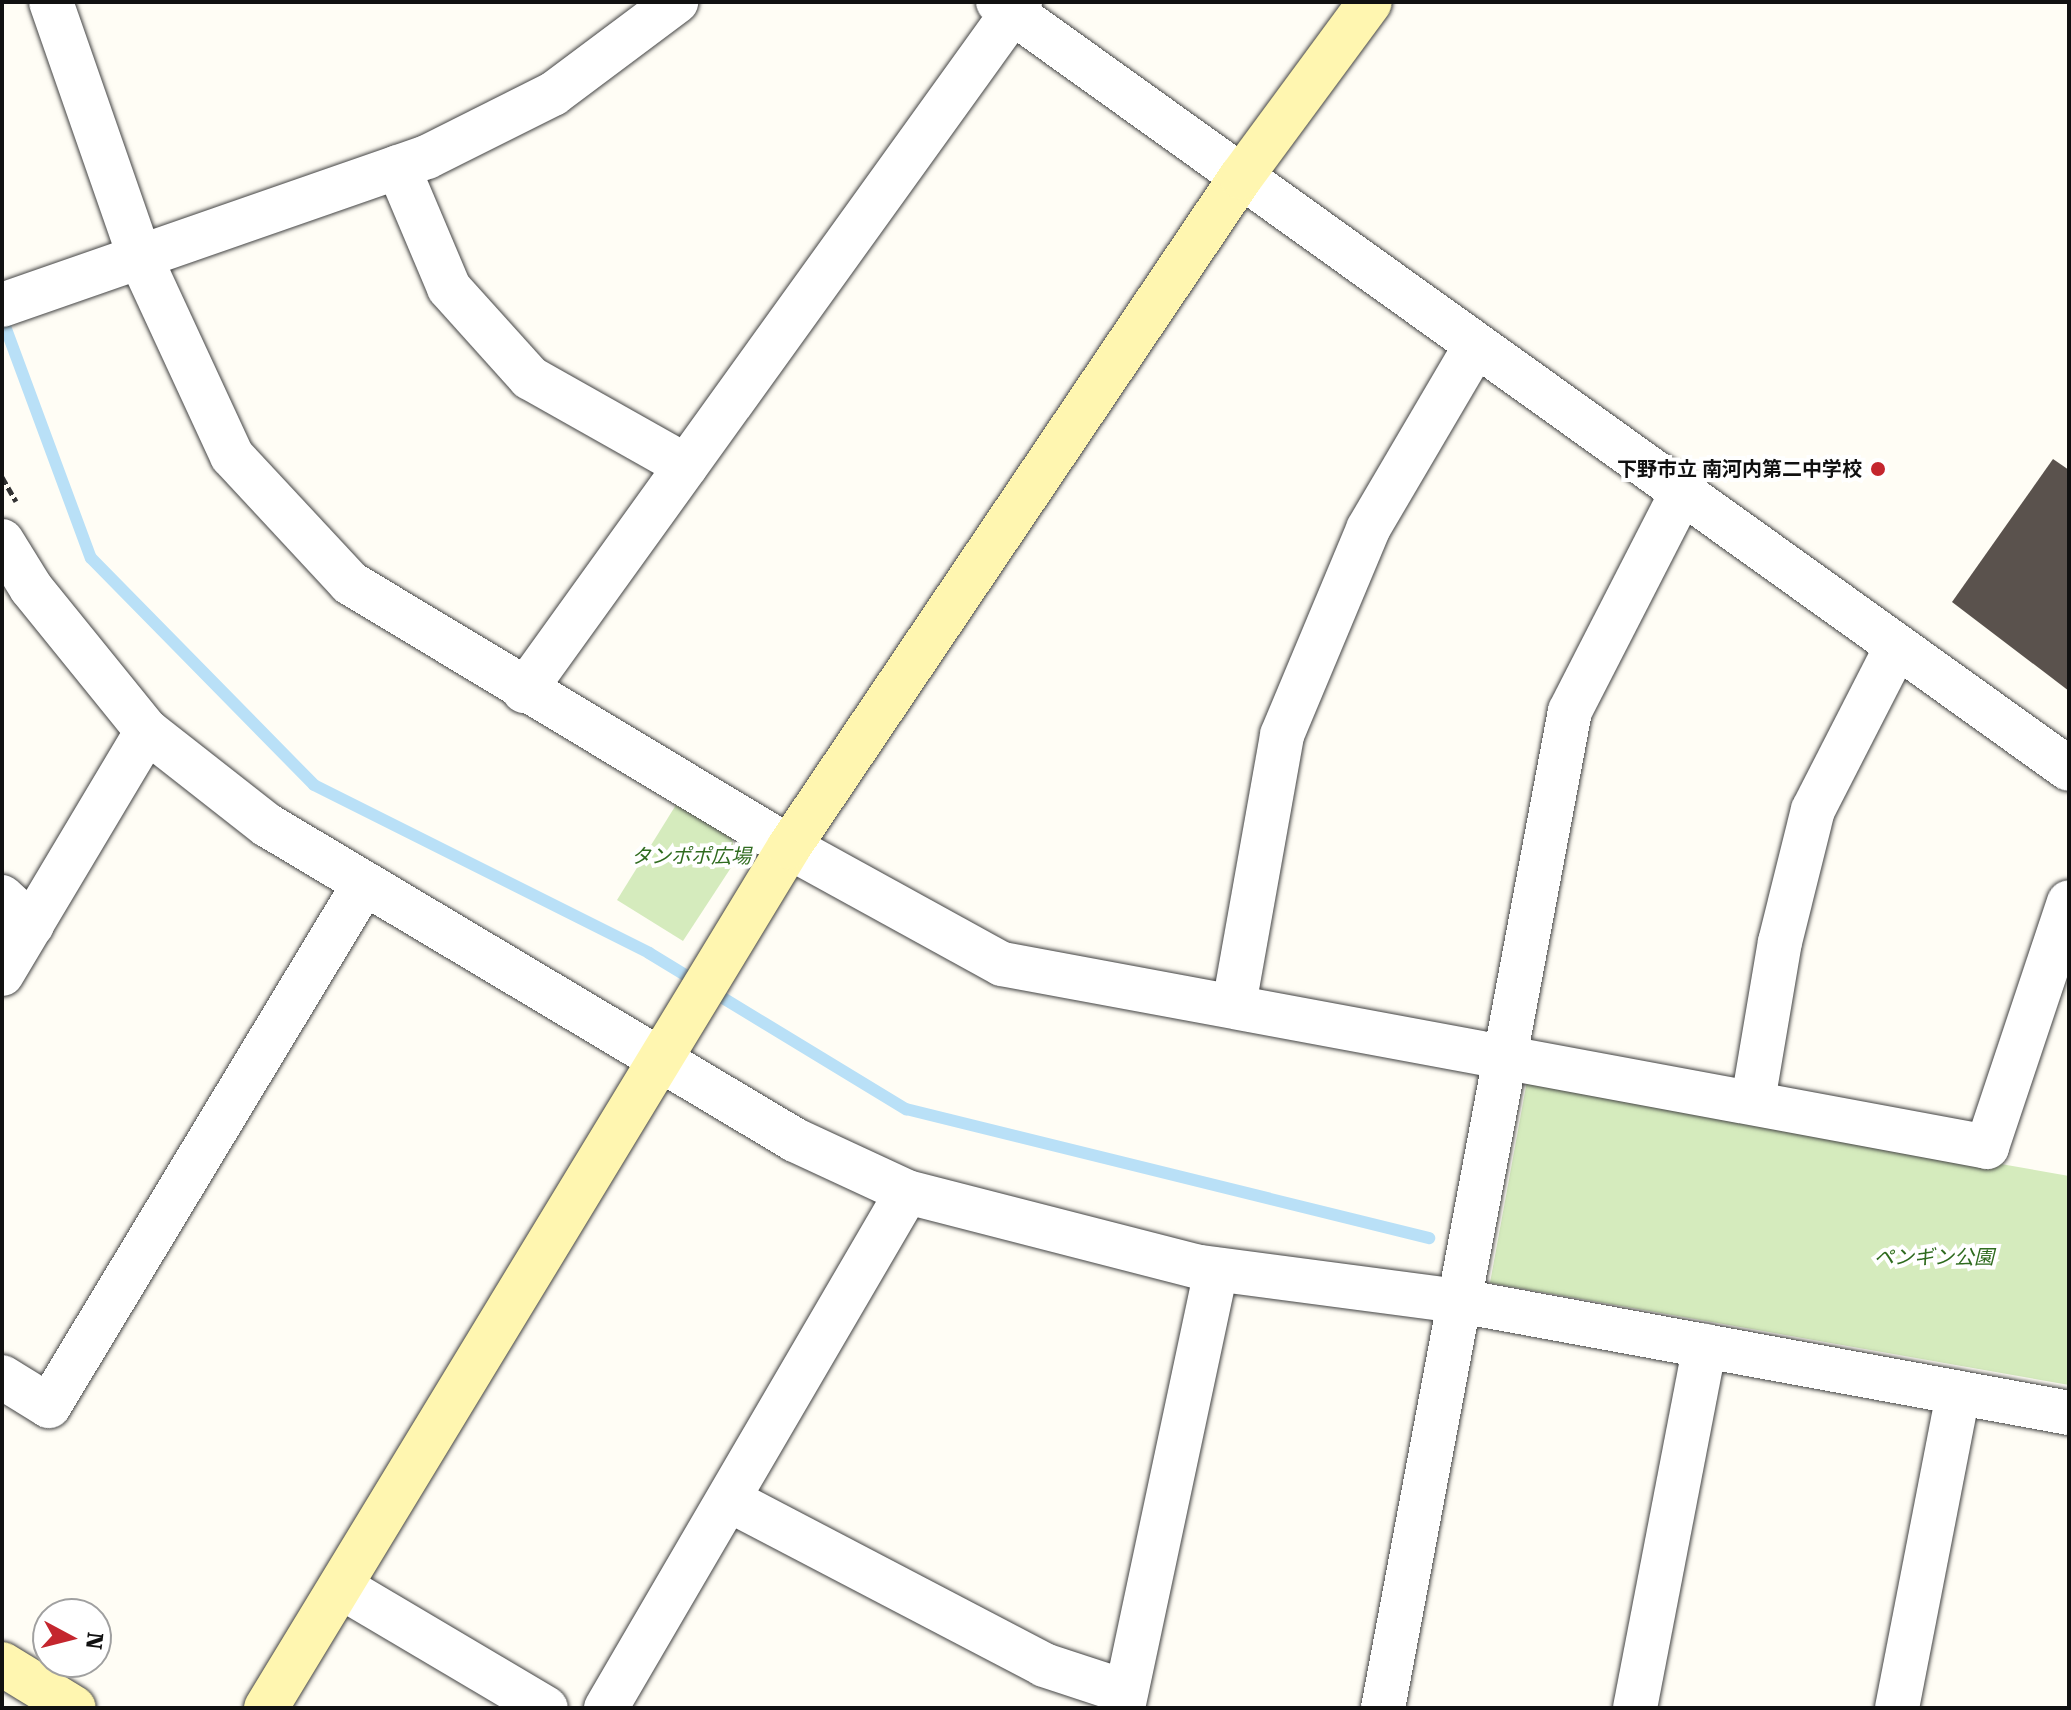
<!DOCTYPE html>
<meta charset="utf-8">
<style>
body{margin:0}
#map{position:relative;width:2071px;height:1710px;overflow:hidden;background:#fffdf5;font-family:"Roboto Serif","Noto Sans JP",serif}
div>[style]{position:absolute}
.green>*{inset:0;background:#d5ebbd}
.stream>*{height:12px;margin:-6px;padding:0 6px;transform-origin:6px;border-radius:6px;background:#b9e0f7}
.building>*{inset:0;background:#5a524d}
.path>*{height:5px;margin-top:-2.5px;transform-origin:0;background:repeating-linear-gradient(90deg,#333 0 8px,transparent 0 12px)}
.roads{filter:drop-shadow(0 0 2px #444) drop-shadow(0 0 2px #444)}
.street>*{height:44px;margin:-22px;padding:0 22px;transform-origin:22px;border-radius:22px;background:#fff}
.secondary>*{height:44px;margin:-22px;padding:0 22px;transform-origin:22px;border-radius:22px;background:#fff6b0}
.dots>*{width:22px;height:22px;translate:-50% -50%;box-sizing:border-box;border:4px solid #fff;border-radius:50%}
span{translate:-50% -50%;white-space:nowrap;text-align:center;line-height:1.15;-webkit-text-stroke:8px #fff;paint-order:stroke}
.poi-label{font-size:20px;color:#111;font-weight:700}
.right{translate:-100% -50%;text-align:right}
.park-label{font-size:20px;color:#2f6b1f;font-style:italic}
.frame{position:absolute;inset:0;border:4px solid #111;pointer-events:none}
.north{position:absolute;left:32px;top:1598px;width:80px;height:80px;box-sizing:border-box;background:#fff;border:2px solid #a0a0a0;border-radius:50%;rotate:97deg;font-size:22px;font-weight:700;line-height:32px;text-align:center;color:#111}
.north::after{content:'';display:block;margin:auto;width:28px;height:36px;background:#c4262e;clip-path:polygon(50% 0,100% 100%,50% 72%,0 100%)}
</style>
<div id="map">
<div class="green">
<div style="clip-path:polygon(679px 800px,730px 827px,736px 860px,683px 941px,617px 900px)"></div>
<div style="clip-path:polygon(1527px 1081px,2069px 1176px,2069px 1385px,1490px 1283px)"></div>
</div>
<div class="stream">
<div style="left:2px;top:318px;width:256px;rotate:69.7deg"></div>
<div style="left:91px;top:558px;width:318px;rotate:45.5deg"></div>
<div style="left:314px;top:785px;width:375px;rotate:26.6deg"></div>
<div style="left:649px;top:953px;width:301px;rotate:31.3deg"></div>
<div style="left:906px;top:1109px;width:539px;rotate:13.86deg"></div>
</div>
<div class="building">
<div style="clip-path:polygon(2053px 459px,2069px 470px,2069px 691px,1952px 602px)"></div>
</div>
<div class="path">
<div style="left:2px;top:477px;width:28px;rotate:60deg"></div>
</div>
<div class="roads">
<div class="street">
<div style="left:51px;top:2px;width:270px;rotate:70.8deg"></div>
<div style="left:140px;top:257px;width:219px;rotate:65.2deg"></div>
<div style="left:232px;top:456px;width:173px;rotate:47.1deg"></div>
<div style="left:350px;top:583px;width:512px;rotate:31.02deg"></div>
<div style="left:789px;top:847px;width:243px;rotate:28.8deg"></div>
<div style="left:1002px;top:964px;width:1002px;rotate:10.52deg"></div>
<div style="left:1987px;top:1147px;width:258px;rotate:-71.5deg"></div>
<div style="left:998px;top:2px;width:1317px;rotate:35.61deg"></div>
<div style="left:398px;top:167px;width:131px;rotate:67.1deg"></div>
<div style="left:449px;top:288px;width:121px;rotate:48deg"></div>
<div style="left:530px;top:378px;width:179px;rotate:29.4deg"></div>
<div style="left:2px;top:305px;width:450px;rotate:-19.2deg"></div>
<div style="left:427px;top:157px;width:141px;rotate:-26.6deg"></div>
<div style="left:553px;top:94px;width:154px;rotate:-36.8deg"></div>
<div style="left:2px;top:541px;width:55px;rotate:58.3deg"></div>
<div style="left:31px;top:588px;width:184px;rotate:51deg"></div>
<div style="left:147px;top:731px;width:152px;rotate:38.1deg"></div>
<div style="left:267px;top:825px;width:615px;rotate:30.82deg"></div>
<div style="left:795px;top:1140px;width:123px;rotate:24.9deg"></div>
<div style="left:907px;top:1192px;width:302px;rotate:14.4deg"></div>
<div style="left:1200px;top:1267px;width:262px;rotate:7.5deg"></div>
<div style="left:1460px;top:1301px;width:619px;rotate:10.42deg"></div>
<div style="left:524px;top:691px;width:849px;rotate:-54.25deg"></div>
<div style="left:2px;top:897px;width:41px;rotate:43deg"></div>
<div style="left:2px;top:974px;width:283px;rotate:-59.2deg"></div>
<div style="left:1234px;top:1005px;width:274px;rotate:-79.9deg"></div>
<div style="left:1282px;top:735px;width:223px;rotate:-67.3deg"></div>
<div style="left:1368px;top:529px;width:213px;rotate:-59.6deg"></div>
<div style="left:1753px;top:1101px;width:161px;rotate:-80.4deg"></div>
<div style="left:1780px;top:942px;width:136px;rotate:-76deg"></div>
<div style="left:1813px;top:810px;width:184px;rotate:-62.9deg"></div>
<div style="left:2px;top:1377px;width:55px;rotate:31.7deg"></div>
<div style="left:49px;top:1406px;width:610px;rotate:-58.89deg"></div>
<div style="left:729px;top:1500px;width:356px;rotate:27.6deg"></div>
<div style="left:1044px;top:1665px;width:86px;rotate:18.2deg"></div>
<div style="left:341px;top:1587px;width:238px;rotate:30.6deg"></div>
<div style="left:606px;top:1708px;width:597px;rotate:-59.74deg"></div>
<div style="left:1123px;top:1708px;width:448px;rotate:-78deg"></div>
<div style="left:1383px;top:1708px;width:1014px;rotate:-79.38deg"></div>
<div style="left:1570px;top:711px;width:246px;rotate:-62.9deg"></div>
<div style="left:1635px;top:1708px;width:369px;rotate:-79.1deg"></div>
<div style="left:1897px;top:1708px;width:321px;rotate:-79deg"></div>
</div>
<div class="secondary">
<div style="left:2px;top:1664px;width:84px;rotate:31.4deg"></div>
<div style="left:266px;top:1708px;width:1007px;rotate:-58.72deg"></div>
<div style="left:789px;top:847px;width:808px;rotate:-56deg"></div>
<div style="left:1241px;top:177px;width:217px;rotate:-53.6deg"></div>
</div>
</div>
<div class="dots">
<div style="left:1878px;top:469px;background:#c4262e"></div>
</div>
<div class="poi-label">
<span class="right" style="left:1862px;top:469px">下野市立 南河内第二中学校</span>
</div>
<div class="park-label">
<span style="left:691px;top:856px">タンポポ広場</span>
<span style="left:1934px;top:1257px">ペンギン公園</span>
</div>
<div class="frame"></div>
<div class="north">N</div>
</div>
